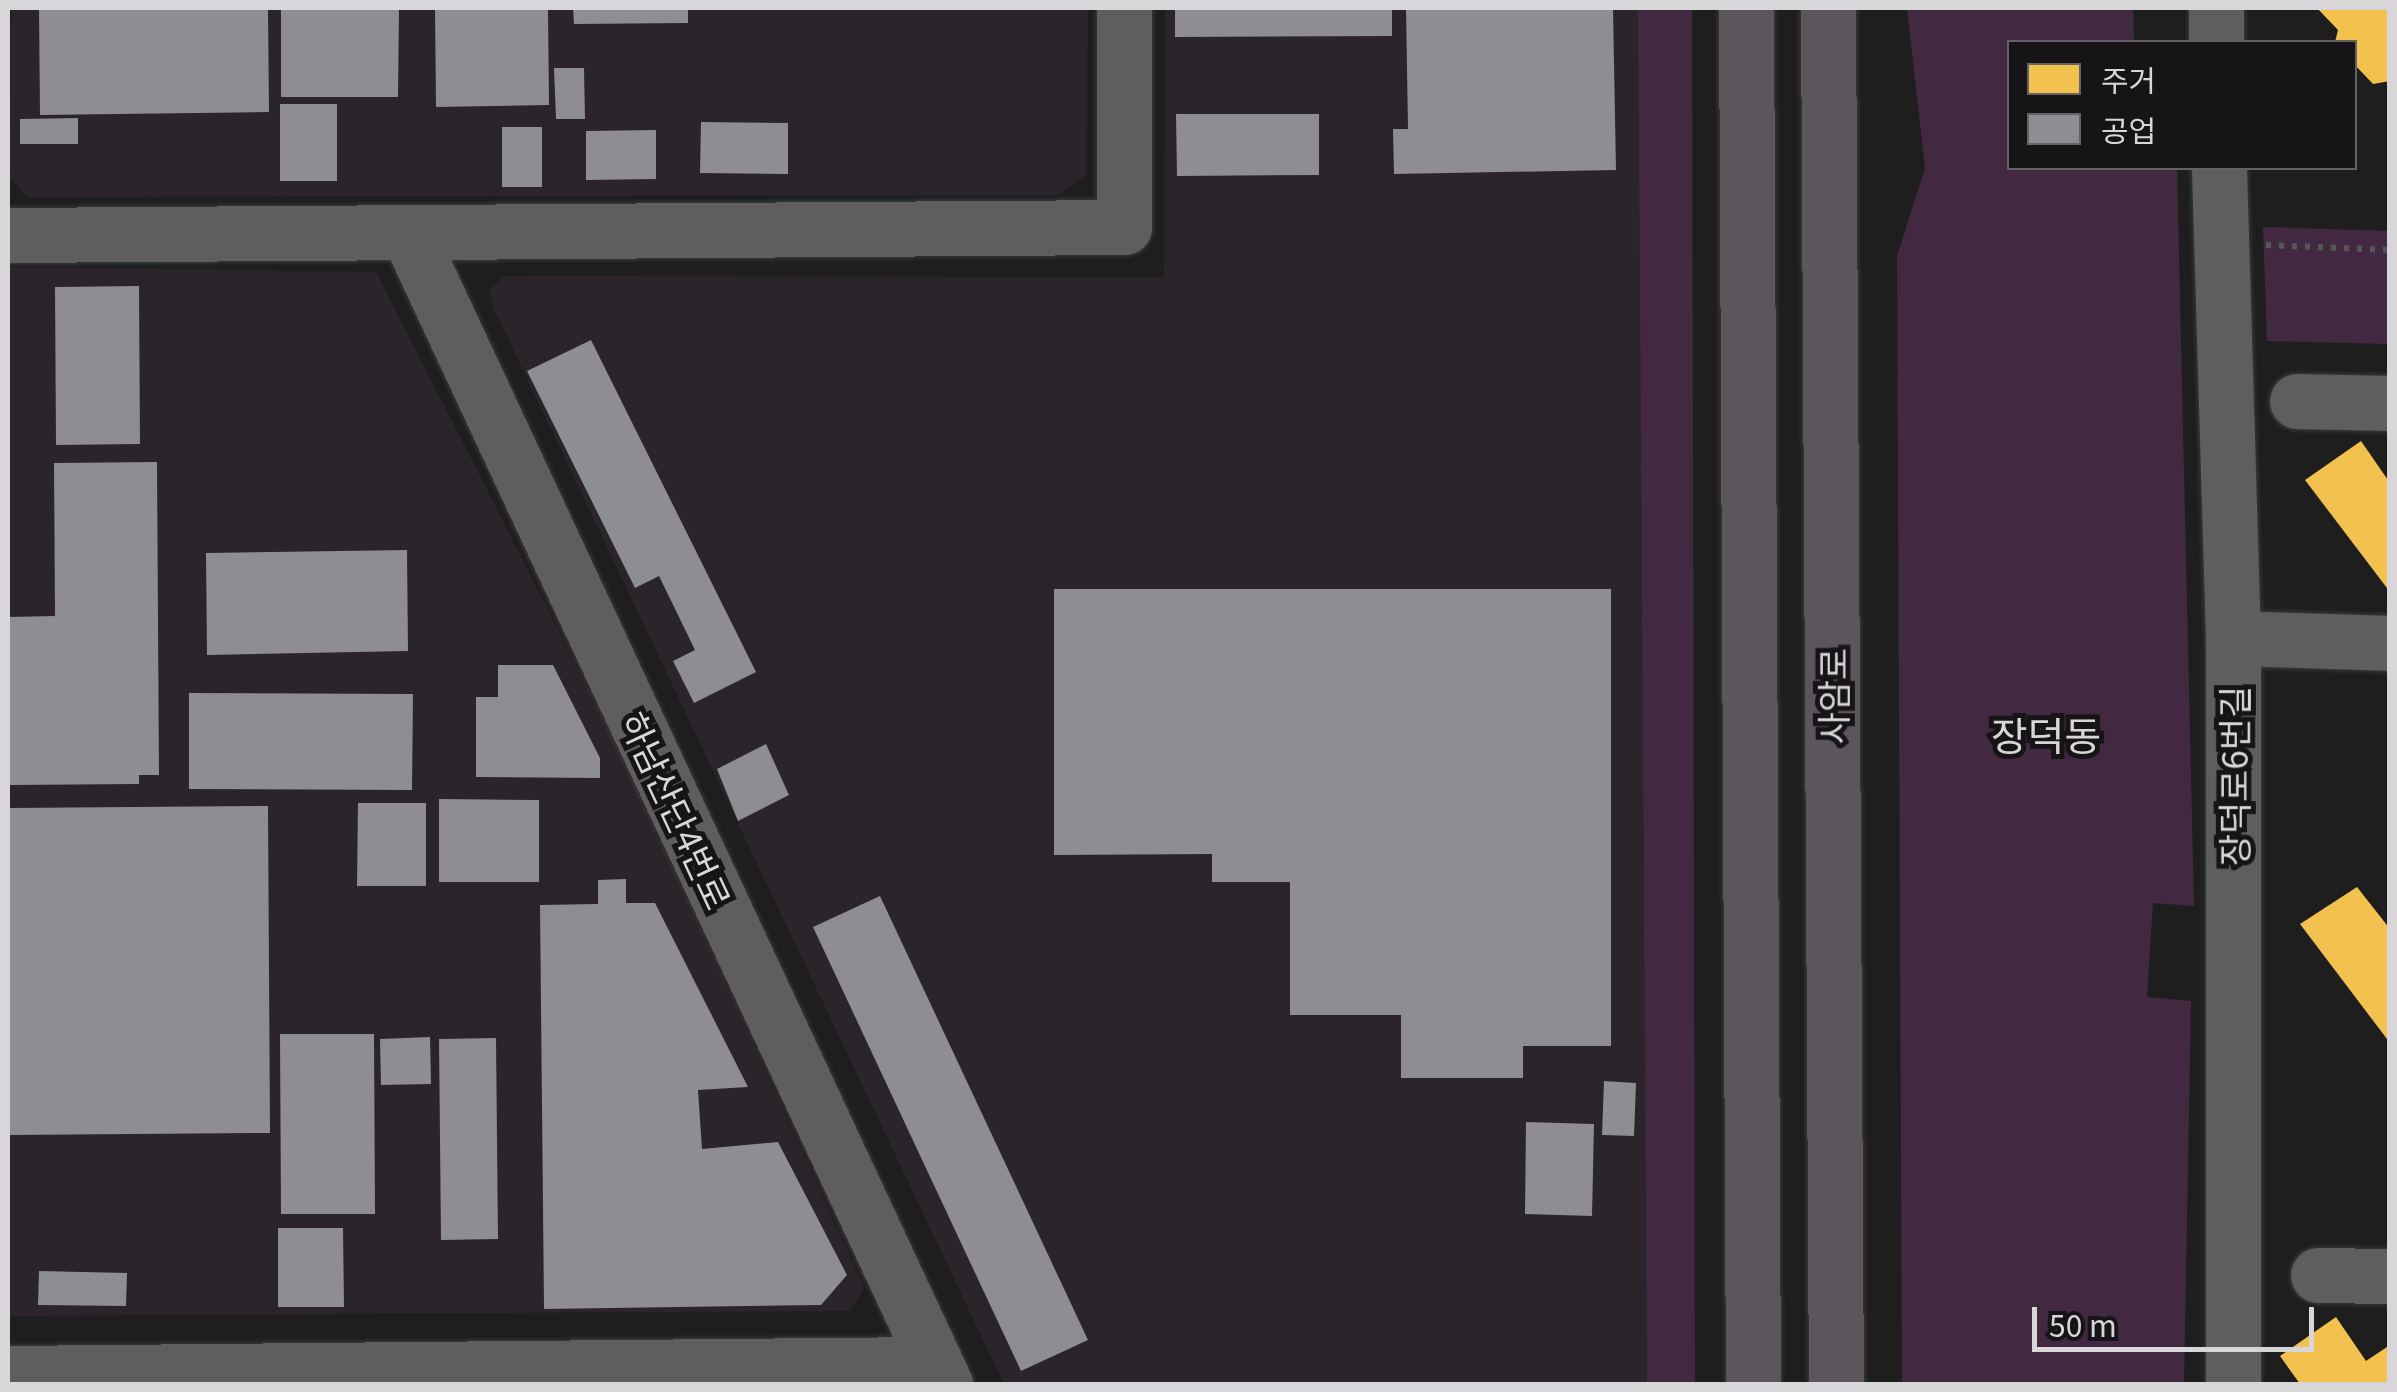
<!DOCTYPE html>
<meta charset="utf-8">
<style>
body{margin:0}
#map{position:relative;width:2397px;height:1392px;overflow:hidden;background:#1f1e1f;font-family:Georgia,"Noto Sans KR",serif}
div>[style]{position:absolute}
.built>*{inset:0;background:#2b242a}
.green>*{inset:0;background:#422941}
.homes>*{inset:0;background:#f2c14e}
.industry>*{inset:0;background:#8d8d92}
.path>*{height:6px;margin-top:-3px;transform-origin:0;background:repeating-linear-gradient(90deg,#585758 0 5px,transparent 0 13px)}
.roads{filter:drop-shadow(0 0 2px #3a393a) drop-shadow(0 0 2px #3a393a)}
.minor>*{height:55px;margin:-27.5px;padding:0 27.5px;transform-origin:27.5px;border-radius:27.5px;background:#5f5d5e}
.major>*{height:55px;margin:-27.5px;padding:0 27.5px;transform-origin:27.5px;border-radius:27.5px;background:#5d555c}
span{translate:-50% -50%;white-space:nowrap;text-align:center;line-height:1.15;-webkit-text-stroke:10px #161416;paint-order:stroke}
.street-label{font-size:35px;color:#d8d6d8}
.quarter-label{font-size:40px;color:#d8d6d8}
.frame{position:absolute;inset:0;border:10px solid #d8d6d8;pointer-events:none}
.legend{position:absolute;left:2007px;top:40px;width:350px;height:130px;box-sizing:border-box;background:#161416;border:2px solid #646264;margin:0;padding:12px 18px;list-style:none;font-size:30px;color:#d8d6d8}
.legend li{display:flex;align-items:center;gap:20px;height:50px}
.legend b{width:50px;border:2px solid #646264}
.scale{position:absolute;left:2032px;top:1307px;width:282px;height:45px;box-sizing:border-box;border:5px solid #d8d6d8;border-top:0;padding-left:12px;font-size:30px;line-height:35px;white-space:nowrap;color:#d8d6d8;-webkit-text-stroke:8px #161416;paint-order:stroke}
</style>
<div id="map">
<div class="built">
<div style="clip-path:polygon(11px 8px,1088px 8px,1086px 175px,1057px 195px,28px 197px,10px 178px)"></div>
<div style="clip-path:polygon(1165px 8px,1638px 8px,1647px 1384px,1004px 1384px,494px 309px,489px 289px,505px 276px,1164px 277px)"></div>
<div style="clip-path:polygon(8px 267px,376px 272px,612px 735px,853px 1263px,864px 1288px,850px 1311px,8px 1316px)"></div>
</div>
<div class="green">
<div style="clip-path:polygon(1638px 8px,1692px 8px,1695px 1384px,1647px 1384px)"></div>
<div style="clip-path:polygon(1907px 8px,2133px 8px,2134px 42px,2010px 42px,2010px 168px,2177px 168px,2194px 906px,2153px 903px,2147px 997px,2191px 1001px,2184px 1384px,1902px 1384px,1897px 256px,1925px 168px)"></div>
<div style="clip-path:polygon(2263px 227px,2389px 231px,2389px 344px,2267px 341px)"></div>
</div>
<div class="homes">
<div style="clip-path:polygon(2317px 8px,2390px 8px,2390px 81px,2373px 84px,2354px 64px,2354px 42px,2335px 42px,2338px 30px)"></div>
<div style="clip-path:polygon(2361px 441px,2390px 483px,2390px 592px,2305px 480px)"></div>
<div style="clip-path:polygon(2357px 887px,2390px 929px,2390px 1043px,2300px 924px)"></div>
<div style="clip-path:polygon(2336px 1317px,2366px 1361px,2390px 1345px,2390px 1384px,2300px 1384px,2280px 1356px)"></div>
</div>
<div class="industry">
<div style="clip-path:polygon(39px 8px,268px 8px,269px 112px,40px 115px)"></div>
<div style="clip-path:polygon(281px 8px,399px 8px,398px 97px,281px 97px)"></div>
<div style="clip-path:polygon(435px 8px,548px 8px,549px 105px,436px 107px)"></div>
<div style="clip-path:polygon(573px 8px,688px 8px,688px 23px,574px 24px)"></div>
<div style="clip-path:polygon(1175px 8px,1392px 8px,1392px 36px,1175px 37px)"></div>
<div style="clip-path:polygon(1406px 8px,1613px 8px,1616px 170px,1394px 174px,1393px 129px,1408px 129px)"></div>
<div style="clip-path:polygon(554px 68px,584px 68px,585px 119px,556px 119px)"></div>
<div style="clip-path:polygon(280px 104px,337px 104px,337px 181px,280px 181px)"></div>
<div style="clip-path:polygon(1176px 114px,1319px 114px,1319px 175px,1177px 176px)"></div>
<div style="clip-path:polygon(78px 118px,78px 144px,20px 144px,20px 119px)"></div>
<div style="clip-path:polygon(701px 122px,788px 123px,788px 174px,700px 173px)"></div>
<div style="clip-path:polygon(502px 127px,542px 127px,542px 187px,502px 187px)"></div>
<div style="clip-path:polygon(656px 130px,656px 179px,586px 180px,586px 131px)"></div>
<div style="clip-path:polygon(139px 286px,140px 444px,56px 445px,55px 287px)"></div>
<div style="clip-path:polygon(591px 340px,756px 672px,694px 703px,673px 661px,695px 650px,659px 576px,635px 588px,527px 371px)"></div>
<div style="clip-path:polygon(157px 462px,159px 775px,139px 775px,139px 784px,8px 785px,8px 617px,55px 616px,54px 463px)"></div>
<div style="clip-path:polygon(407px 550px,408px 651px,207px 655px,206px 553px)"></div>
<div style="clip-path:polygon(1054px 589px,1611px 589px,1611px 1046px,1523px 1046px,1523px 1078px,1401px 1078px,1401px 1015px,1290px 1015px,1290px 882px,1212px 882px,1212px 854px,1054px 855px)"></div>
<div style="clip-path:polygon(498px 665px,553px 665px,600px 758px,600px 778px,476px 777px,476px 697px,498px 697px)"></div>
<div style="clip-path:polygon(189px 693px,413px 694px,412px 790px,189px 789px)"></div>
<div style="clip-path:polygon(766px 744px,789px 795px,738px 821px,717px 769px)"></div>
<div style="clip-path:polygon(439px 799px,539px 800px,539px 882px,439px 882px)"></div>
<div style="clip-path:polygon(358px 803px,426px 803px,426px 886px,357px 886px)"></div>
<div style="clip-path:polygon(268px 806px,270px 1133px,8px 1135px,8px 808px)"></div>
<div style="clip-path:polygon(626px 879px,626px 903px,655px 903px,748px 1087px,698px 1090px,702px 1149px,778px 1142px,847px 1275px,821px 1305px,544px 1309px,540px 905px,598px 904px,598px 880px)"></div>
<div style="clip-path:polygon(880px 896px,1088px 1340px,1021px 1371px,813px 927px)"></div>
<div style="clip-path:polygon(280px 1034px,374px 1034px,375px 1214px,281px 1214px)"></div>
<div style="clip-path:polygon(430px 1037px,431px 1084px,381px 1085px,380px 1039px)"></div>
<div style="clip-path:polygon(496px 1038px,498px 1239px,441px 1240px,439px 1039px)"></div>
<div style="clip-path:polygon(1604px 1081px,1636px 1083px,1634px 1136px,1602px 1135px)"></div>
<div style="clip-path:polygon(1526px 1122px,1594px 1124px,1592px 1216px,1525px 1214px)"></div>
<div style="clip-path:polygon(278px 1228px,343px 1228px,344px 1307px,278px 1307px)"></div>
<div style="clip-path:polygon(39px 1271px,127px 1273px,126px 1306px,38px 1305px)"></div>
</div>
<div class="path">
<div style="left:2266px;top:245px;width:124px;rotate:2.3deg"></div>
</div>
<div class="roads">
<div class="minor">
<div style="left:2216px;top:8px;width:34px;rotate:90deg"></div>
<div style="left:2219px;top:168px;width:470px;rotate:88.3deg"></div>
<div style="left:2233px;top:638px;width:746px;rotate:90deg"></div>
<div style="left:8px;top:235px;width:1116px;rotate:-0.41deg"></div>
<div style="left:1124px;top:227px;width:219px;rotate:-90deg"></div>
<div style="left:410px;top:237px;width:1266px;rotate:64.99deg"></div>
<div style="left:2297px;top:401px;width:93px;rotate:1.2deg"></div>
<div style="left:2233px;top:638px;width:157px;rotate:1.8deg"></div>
<div style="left:2318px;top:1275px;width:72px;rotate:0.8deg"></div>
<div style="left:8px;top:1373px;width:927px;rotate:-0.56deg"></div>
</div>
<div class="major">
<div style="left:1746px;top:8px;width:1376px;rotate:89.71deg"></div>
<div style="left:1828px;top:8px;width:1376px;rotate:89.67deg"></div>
</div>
</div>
<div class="street-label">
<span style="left:1832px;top:696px;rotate:-90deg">사암로</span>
<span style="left:2233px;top:776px;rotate:-90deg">장덕로6번길</span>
<span style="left:677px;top:810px;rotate:65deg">하남산단4번로</span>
</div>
<div class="quarter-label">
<span style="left:2046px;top:734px">장덕동</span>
</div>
<div class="frame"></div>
<ul class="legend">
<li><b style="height:28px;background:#f2c14e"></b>주거</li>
<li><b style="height:28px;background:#8d8d92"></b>공업</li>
</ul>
<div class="scale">50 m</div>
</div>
